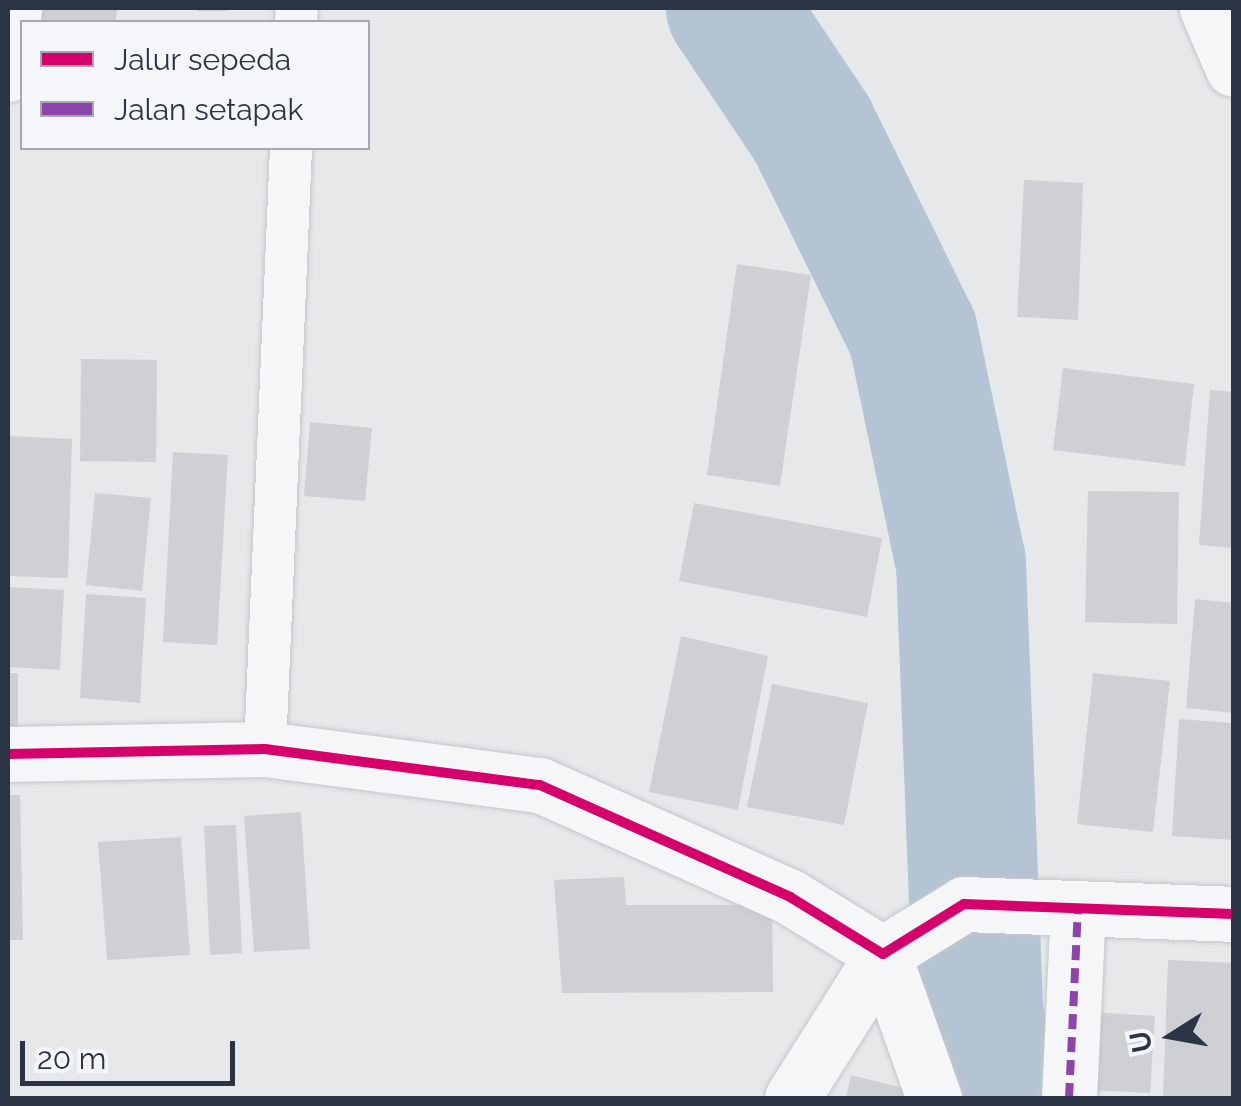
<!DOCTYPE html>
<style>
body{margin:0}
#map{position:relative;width:1241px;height:1106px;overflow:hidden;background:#e6e8ea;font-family:Raleway,sans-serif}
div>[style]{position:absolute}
.river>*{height:130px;margin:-65px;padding:0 65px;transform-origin:65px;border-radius:65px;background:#b4c4d5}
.building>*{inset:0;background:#ced0d3}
.roads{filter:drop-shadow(0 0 2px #c4c6c8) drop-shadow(0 0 2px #c4c6c8)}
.service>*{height:42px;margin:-21px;padding:0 21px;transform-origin:21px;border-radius:21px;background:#f5f6f7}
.minor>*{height:55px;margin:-27.5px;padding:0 27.5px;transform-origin:27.5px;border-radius:27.5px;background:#f5f6f7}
.quiet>*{height:8px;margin-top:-4px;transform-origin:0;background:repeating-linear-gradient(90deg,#8e44ad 0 15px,transparent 0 23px)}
.cycleway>*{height:10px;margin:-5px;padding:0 5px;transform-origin:5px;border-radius:5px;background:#d6006c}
span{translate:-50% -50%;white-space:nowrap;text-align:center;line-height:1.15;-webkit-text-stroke:9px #f4f6f9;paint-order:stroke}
.frame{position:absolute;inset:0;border:10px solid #2b3445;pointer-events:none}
.legend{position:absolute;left:20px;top:20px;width:350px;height:130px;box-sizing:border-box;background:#f4f6f9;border:2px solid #a4a8b1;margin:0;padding:12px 18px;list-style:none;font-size:30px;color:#2b3445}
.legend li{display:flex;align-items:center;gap:20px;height:50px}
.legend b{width:50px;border:2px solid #a4a8b1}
.north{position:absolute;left:1121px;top:986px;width:100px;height:100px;-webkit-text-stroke:8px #f4f6f9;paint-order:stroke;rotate:259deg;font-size:28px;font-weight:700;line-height:40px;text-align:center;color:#2b3445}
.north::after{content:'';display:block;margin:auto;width:35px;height:45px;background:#2b3445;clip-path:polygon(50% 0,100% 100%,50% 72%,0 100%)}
.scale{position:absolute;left:20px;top:1041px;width:215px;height:45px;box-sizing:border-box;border:5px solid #2b3445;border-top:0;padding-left:12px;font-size:30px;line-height:35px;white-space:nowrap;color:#2b3445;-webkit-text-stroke:8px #f4f6f9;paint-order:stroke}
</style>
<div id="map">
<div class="river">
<div style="left:731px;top:8px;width:146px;rotate:56.2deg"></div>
<div style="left:812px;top:129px;width:229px;rotate:63.8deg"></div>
<div style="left:913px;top:334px;width:234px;rotate:78.2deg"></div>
<div style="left:961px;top:563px;width:451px;rotate:87.8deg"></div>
<div style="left:978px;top:1014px;width:87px;rotate:75.3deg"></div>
</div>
<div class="building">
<div style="clip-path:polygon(33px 8px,117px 8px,116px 22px,32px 22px)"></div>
<div style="clip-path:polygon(197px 8px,226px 8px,226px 11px,197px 11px)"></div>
<div style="clip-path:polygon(1024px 180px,1083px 183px,1078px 320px,1017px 317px)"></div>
<div style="clip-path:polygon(737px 264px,811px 275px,780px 486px,707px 475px)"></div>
<div style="clip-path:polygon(81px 359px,157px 360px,156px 462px,80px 461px)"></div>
<div style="clip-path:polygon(1063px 368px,1194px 384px,1185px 466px,1053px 450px)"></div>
<div style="clip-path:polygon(1210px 390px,1234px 392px,1234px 548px,1199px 545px)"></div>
<div style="clip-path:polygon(310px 422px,372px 428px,365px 501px,304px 496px)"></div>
<div style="clip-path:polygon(8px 436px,72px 439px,68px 578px,8px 576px)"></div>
<div style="clip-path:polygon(173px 452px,228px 455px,217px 645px,163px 642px)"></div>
<div style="clip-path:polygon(1088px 491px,1179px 492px,1177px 624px,1085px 622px)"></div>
<div style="clip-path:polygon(95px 493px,151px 498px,142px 591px,86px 585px)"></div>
<div style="clip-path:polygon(694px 503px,882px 538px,867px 617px,679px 581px)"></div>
<div style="clip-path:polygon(8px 587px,64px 590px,60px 670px,8px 667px)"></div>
<div style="clip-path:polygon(86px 594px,146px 598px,140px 703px,80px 698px)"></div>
<div style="clip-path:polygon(1195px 599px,1234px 603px,1234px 713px,1186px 708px)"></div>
<div style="clip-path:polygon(681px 636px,768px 656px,738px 810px,649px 792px)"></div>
<div style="clip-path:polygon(8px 673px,18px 673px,18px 745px,8px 744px)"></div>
<div style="clip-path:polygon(1093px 673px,1170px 681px,1153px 832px,1077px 824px)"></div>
<div style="clip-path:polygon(772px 684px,868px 703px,844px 825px,747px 807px)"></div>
<div style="clip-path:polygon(1179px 719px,1234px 723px,1234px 840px,1172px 836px)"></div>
<div style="clip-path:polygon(8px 795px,20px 795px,23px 940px,8px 940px)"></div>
<div style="clip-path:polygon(301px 812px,310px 949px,254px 952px,244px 816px)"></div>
<div style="clip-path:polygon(236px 825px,242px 953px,210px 955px,204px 826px)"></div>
<div style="clip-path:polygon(181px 837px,190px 955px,107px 960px,98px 842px)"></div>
<div style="clip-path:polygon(624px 877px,626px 905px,772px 905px,773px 992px,562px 993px,554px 880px)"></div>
<div style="clip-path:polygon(1168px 960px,1234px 963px,1234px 1098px,1163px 1098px)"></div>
<div style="clip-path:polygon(1093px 1012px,1155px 1016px,1150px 1093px,1089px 1090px)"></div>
<div style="clip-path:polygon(851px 1075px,927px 1094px,926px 1098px,846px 1098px)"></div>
</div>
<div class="roads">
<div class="service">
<div style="left:296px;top:22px;width:14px;rotate:-86deg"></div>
<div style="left:265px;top:749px;width:602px;rotate:-87.52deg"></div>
</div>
<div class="minor">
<div style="left:1207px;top:8px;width:66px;rotate:66.9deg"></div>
<div style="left:8px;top:74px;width:66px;rotate:-84.8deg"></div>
<div style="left:8px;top:754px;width:257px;rotate:-1.1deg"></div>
<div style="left:265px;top:749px;width:277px;rotate:7.5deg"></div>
<div style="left:540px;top:785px;width:274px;rotate:24.1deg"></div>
<div style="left:790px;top:897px;width:109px;rotate:31.5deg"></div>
<div style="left:883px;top:954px;width:95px;rotate:-31.7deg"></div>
<div style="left:964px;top:904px;width:270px;rotate:2.1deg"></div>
<div style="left:883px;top:954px;width:153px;rotate:70.5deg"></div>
<div style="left:792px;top:1098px;width:170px;rotate:-57.7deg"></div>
<div style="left:1069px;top:1098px;width:189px;rotate:-87.3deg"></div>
</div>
</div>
<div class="quiet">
<div style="left:1069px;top:1098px;width:189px;rotate:-87.3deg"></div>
</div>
<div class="cycleway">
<div style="left:8px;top:754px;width:257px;rotate:-1.1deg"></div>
<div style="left:265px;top:749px;width:277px;rotate:7.5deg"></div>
<div style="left:540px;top:785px;width:274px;rotate:24.1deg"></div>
<div style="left:790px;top:897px;width:109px;rotate:31.5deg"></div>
<div style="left:883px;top:954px;width:95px;rotate:-31.7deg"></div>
<div style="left:964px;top:904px;width:270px;rotate:2.1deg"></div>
</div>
<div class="frame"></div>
<ul class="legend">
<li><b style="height:12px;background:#d6006c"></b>Jalur sepeda</li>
<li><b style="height:12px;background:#8e44ad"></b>Jalan setapak</li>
</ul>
<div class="north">U</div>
<div class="scale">20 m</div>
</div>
